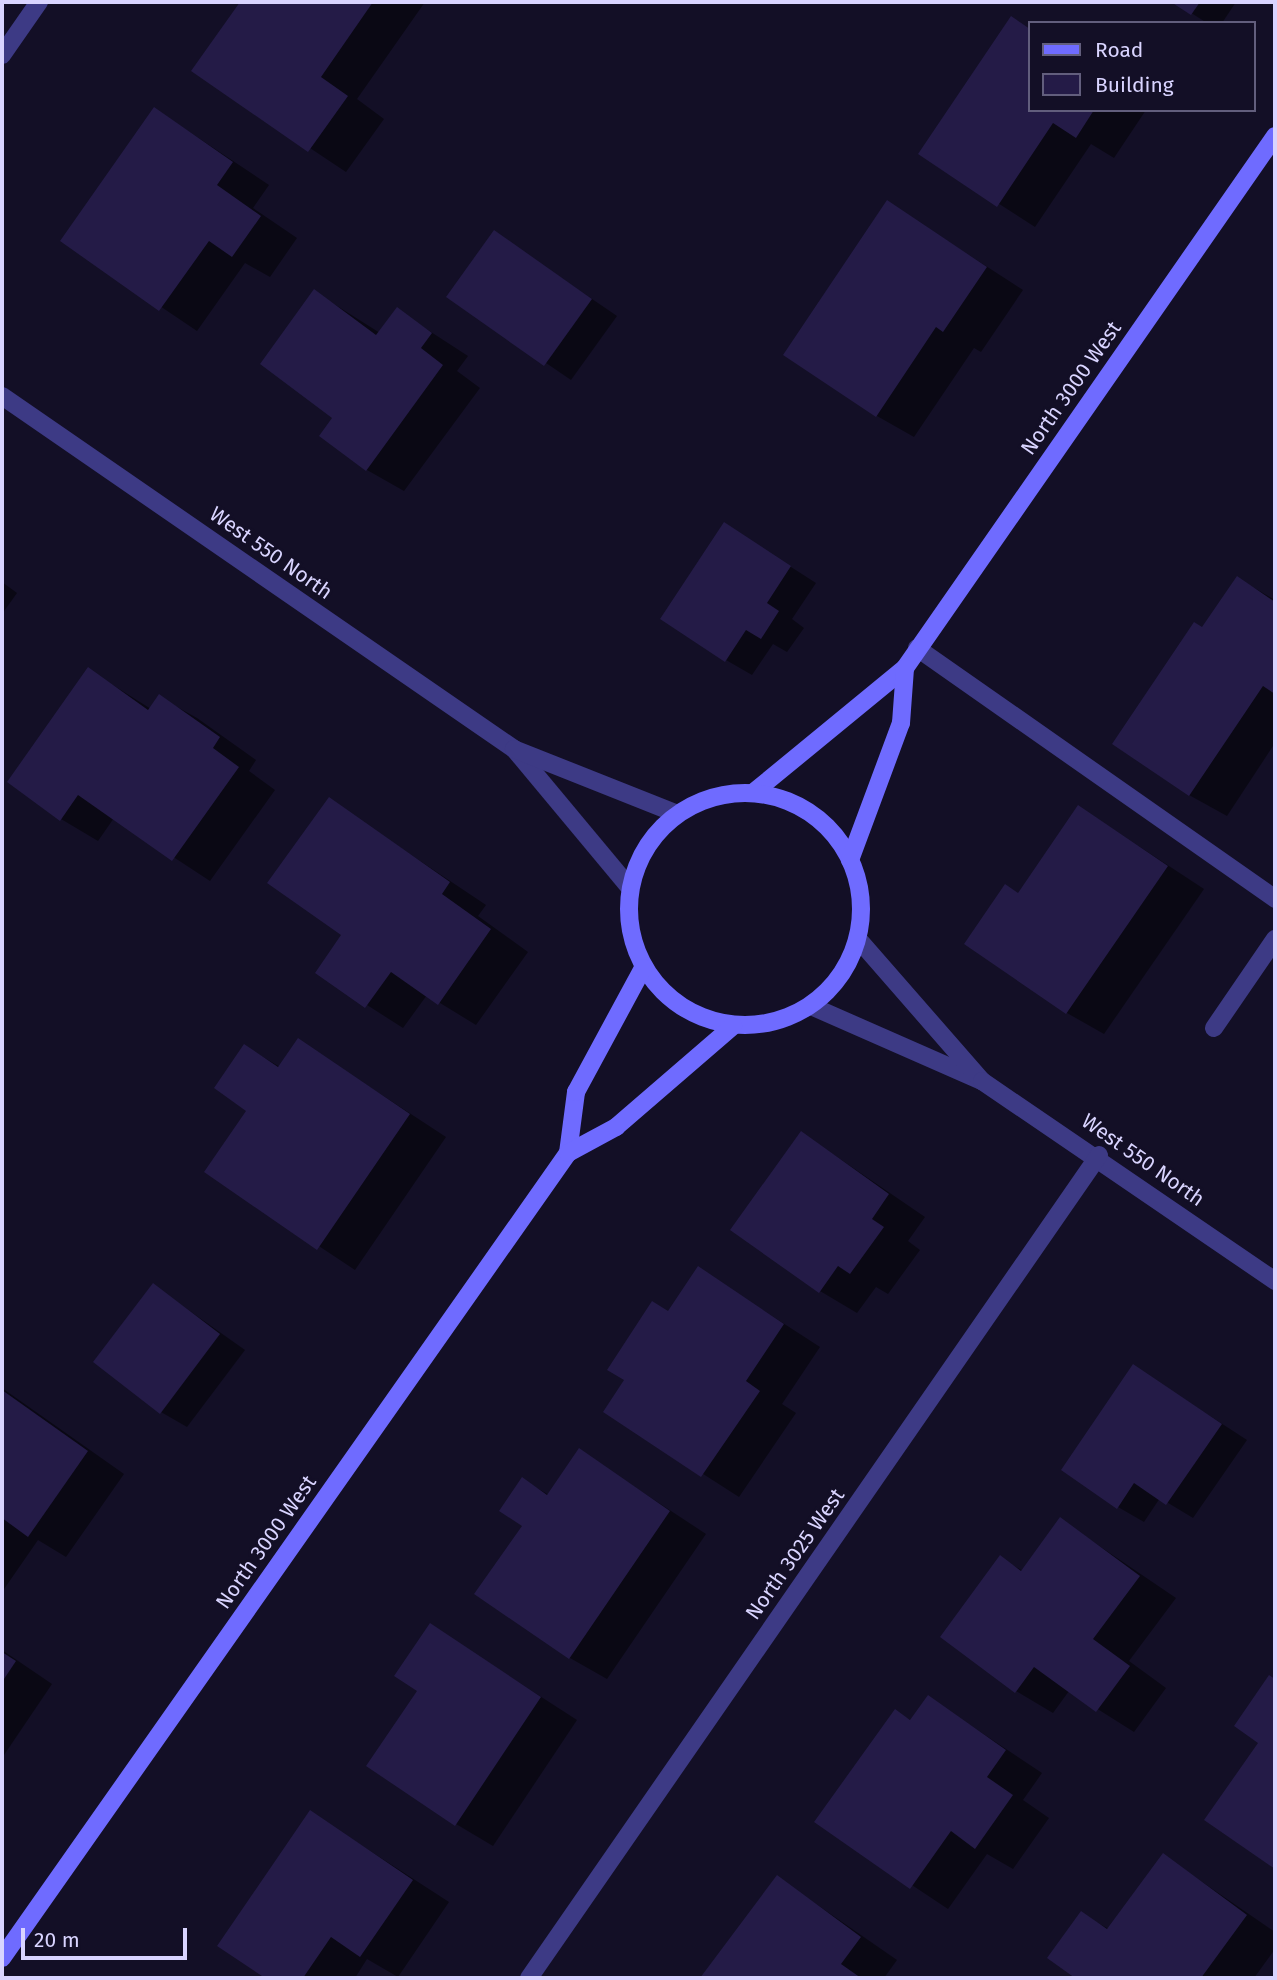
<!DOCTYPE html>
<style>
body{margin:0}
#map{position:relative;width:1277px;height:1980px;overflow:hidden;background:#130f26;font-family:"Fira Sans",sans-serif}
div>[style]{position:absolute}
.shadow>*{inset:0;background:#0007}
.building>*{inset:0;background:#241b47}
.service>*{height:18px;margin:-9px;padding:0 9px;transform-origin:9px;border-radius:9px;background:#3d3a85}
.minor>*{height:18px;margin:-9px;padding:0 9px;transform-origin:9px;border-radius:9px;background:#3d3a85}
.secondary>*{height:18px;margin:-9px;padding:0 9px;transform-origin:9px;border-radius:9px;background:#6f6bff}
.secondary>.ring{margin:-9px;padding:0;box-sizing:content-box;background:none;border:18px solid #6f6bff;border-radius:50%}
span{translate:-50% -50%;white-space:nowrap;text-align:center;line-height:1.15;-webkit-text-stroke:5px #130f26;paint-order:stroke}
.street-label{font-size:21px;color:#d9d4ff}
.frame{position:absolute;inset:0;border:4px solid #d9d4ff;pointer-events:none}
.legend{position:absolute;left:1028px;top:21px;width:228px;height:91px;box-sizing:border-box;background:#130f26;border:2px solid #625e7d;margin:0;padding:9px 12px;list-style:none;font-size:21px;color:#d9d4ff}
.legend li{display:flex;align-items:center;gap:14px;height:35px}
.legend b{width:35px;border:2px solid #625e7d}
.scale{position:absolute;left:21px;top:1928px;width:166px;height:32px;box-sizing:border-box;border:4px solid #d9d4ff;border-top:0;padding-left:9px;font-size:21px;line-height:24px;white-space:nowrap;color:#d9d4ff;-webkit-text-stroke:5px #130f26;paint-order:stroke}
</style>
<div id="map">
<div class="shadow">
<div style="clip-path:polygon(242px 2px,425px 2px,357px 99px,384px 119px,346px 172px,194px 71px)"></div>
<div style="clip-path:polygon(1174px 2px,1236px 2px,1222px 23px,1207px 23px)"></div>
<div style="clip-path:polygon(1011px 18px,1030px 29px,1030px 110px,1146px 110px,1114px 158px,1091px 144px,1035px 227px,920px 153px)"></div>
<div style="clip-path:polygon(155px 109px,269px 185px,253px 208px,297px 238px,270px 277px,245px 263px,197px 331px,62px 240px)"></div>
<div style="clip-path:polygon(887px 202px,1023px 290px,981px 352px,974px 348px,914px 437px,877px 416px)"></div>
<div style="clip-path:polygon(494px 232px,617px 316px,571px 380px,448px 296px)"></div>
<div style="clip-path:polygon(315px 292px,380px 333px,397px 310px,468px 356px,457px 371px,480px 388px,404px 491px,367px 470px,334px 418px)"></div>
<div style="clip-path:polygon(725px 525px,816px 583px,792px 619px,804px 628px,787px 652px,773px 644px,752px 675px,726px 660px)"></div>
<div style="clip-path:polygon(1237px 578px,1275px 600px,1275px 743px,1227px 816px,1189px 795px)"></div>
<div style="clip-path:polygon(2px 582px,17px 593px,2px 614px)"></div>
<div style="clip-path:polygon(89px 670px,151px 709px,159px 697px,197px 718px,256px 760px,249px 771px,275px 790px,210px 881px,114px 818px,98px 841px,61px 819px)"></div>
<div style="clip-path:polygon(329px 800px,486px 905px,478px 916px,528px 952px,476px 1025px,427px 995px,403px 1028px,317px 973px,344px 935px)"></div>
<div style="clip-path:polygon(1079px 807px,1204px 889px,1104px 1034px,1067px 1013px)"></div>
<div style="clip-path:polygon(298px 1040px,446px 1137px,355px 1270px,207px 1172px,249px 1111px,244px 1046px,280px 1067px)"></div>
<div style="clip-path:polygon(802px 1133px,925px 1217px,908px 1241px,920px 1250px,888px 1294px,876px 1287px,857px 1313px,820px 1291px)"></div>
<div style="clip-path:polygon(699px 1269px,820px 1347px,782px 1404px,796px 1413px,739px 1497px,605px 1411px)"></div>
<div style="clip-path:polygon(153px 1285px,245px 1350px,187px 1427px,161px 1412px)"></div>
<div style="clip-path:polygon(1133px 1366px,1247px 1440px,1193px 1518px,1160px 1498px,1144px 1522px,1118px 1507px)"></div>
<div style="clip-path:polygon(2px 1388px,124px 1474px,66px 1557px,38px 1540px,2px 1592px)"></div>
<div style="clip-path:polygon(580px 1451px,706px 1534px,607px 1679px,570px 1658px,524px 1525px,523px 1480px,549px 1495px)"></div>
<div style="clip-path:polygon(1061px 1520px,1176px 1598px,1129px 1661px,1166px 1688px,1134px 1732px,1069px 1691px,1053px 1713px,1016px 1691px,1000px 1558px,1023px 1571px)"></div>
<div style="clip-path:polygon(430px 1625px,577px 1720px,493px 1846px,456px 1824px,419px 1691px)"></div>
<div style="clip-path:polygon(2px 1650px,52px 1684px,2px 1758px)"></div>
<div style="clip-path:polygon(1270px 1677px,1275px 1681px,1275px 1867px,1207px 1820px,1260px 1742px)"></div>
<div style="clip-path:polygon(928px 1697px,1042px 1773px,1023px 1800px,1049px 1818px,1013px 1869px,987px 1854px,948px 1909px,817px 1822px,895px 1711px,912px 1721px)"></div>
<div style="clip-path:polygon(310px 1812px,449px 1902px,398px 1977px,367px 1959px,355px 1978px,269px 1978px,219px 1945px)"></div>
<div style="clip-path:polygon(1163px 1855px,1275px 1932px,1275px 1949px,1254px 1978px,1078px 1978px,1049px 1957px,1081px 1914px,1109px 1929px)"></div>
<div style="clip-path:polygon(777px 1877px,897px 1960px,884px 1978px,702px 1978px)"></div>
</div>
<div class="building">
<div style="clip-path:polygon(240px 2px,373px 2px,321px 77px,348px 96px,308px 152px,191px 71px)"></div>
<div style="clip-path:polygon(1171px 2px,1200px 2px,1191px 15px)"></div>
<div style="clip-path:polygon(1011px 16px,1030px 29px,1030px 110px,1094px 110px,1076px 138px,1053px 123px,997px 207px,918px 154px)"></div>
<div style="clip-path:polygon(154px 107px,233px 162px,217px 185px,261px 216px,232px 257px,209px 241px,159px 311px,60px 241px)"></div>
<div style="clip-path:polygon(887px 200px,987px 267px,943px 332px,936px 327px,876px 417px,783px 355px)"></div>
<div style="clip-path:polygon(494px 230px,592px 299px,544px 366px,446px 297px)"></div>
<div style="clip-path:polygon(314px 289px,376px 335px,397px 307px,432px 333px,421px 348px,443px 365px,366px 471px,319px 436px,332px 418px,260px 364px)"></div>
<div style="clip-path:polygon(724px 522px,791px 566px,767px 603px,779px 611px,761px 639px,746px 630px,725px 662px,660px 619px)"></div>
<div style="clip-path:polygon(1237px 576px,1275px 602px,1275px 694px,1263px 686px,1189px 796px,1112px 744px,1194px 622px,1202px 627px)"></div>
<div style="clip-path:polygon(88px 667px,148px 710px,159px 694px,220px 737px,213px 748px,239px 767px,172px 861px,78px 795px,60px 821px,7px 782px)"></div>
<div style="clip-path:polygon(329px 797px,450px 882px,442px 894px,491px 929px,438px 1005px,391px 972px,365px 1008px,315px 973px,341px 935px,267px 883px)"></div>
<div style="clip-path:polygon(1078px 805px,1168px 866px,1066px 1014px,964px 944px,1005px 884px,1018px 893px)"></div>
<div style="clip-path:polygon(298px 1038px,410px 1114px,317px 1250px,204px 1172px,246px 1111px,214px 1088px,244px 1044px,278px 1067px)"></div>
<div style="clip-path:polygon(801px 1131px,889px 1194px,872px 1219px,884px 1227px,850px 1274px,838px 1266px,819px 1293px,730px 1230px)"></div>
<div style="clip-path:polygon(698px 1266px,784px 1324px,746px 1381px,760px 1391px,701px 1477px,603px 1412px,624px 1380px,607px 1370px,652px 1301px,668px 1311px)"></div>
<div style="clip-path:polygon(153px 1283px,220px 1334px,160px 1414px,93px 1362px)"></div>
<div style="clip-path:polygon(1133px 1364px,1222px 1424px,1166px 1505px,1134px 1483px,1117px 1509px,1061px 1470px)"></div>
<div style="clip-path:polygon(2px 1390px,88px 1451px,28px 1537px,2px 1518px)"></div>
<div style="clip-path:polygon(579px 1448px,670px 1511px,569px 1659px,474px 1594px,522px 1526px,499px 1511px,522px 1477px,547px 1495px)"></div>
<div style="clip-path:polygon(1060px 1517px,1140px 1576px,1093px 1639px,1130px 1666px,1096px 1712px,1034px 1667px,1015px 1693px,940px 1637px,1000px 1555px,1021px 1571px)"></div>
<div style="clip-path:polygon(430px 1623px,541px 1697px,455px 1826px,366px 1766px,417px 1691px,394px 1676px)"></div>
<div style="clip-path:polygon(2px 1652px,16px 1661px,2px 1682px)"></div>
<div style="clip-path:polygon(1269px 1675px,1275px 1679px,1275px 1869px,1204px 1820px,1258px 1743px,1234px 1726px)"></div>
<div style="clip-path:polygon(928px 1695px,1006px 1750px,987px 1777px,1013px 1795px,975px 1849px,951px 1831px,910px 1889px,814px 1822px,895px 1709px,910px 1720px)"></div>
<div style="clip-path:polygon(310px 1810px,413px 1880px,360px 1957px,331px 1937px,303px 1978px,265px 1978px,217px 1946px)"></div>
<div style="clip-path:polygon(1163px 1853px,1247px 1915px,1201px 1978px,1075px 1978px,1047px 1958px,1081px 1911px,1107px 1929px)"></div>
<div style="clip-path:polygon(777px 1875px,861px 1937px,841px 1964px,861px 1978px,700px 1978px)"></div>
</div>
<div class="service">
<div style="left:917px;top:648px;width:437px;rotate:35deg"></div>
<div style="left:1214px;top:1028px;width:108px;rotate:-55.6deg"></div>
</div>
<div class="minor">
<div style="left:2px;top:55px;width:65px;rotate:-55.1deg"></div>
<div style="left:2px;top:396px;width:622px;rotate:34.58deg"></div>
<div style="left:630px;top:888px;width:181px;rotate:-129.8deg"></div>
<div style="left:514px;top:749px;width:175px;rotate:21.7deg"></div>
<div style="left:811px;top:1006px;width:187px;rotate:23.7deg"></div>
<div style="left:982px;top:1081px;width:189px;rotate:-131.1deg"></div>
<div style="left:982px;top:1081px;width:355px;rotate:34.3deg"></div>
<div style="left:529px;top:1978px;width:1001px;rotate:-55.29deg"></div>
</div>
<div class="secondary">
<div style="left:754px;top:792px;width:195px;rotate:-39.4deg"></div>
<div style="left:905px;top:668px;width:648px;rotate:-55.18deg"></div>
<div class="ring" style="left:629px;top:793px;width:214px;height:214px"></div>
<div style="left:850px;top:860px;width:146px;rotate:-69.6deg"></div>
<div style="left:901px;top:723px;width:55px;rotate:-85.8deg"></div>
<div style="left:568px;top:1153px;width:62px;rotate:-82.5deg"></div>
<div style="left:576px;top:1092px;width:141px;rotate:-61.6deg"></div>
<div style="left:2px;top:1958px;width:984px;rotate:-54.89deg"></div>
<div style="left:568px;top:1153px;width:55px;rotate:-28.4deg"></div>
<div style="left:616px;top:1127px;width:155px;rotate:-40.8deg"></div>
</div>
<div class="street-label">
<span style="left:1071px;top:388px;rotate:-55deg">North 3000 West</span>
<span style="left:271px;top:553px;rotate:35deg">West 550 North</span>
<span style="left:1143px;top:1160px;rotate:35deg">West 550 North</span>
<span style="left:266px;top:1542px;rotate:-55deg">North 3000 West</span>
<span style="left:795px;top:1554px;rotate:-55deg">North 3025 West</span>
</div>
<div class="frame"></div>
<ul class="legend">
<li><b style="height:9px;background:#6f6bff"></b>Road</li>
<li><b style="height:19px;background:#241b47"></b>Building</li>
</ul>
<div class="scale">20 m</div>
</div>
